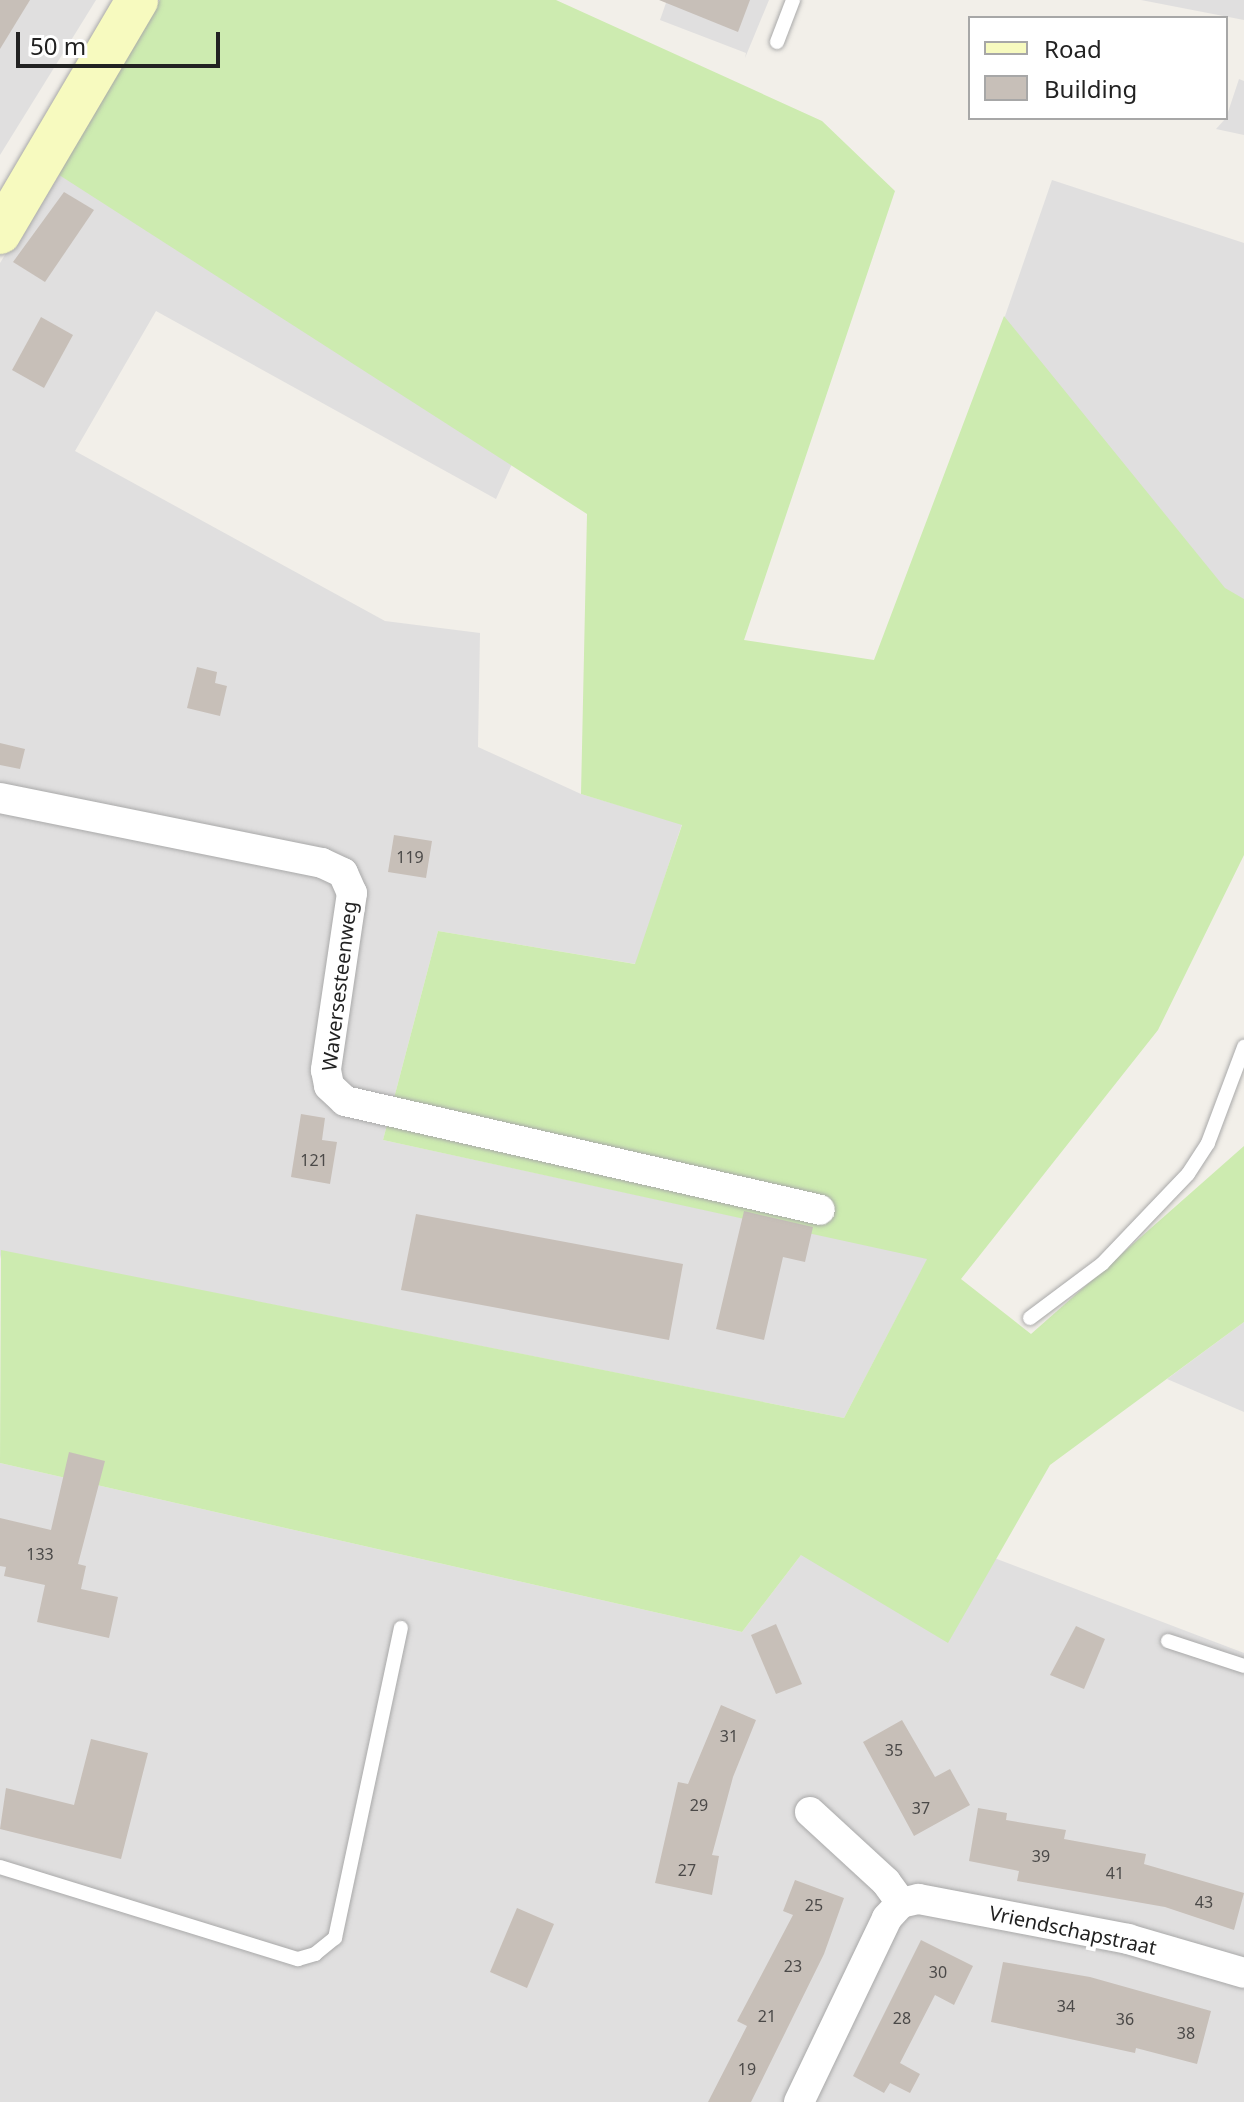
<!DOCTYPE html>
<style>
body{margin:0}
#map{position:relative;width:1244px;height:2102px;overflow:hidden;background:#f2efe9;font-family:"Noto Sans",sans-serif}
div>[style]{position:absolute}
.residential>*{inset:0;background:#e0dfdf}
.grass>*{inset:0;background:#cdebb0}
.building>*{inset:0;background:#c7bfb8}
.roads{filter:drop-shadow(0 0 2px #a9a9a9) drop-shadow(0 0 2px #a9a9a9)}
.lane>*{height:14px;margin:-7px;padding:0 7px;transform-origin:7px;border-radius:7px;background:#fff}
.street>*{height:30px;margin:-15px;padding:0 15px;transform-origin:15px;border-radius:15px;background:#fff}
.secondary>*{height:42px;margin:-21px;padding:0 21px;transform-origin:21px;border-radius:21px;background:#f7fabf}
span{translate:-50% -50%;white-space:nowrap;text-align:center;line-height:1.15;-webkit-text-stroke:8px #fff;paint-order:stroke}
.number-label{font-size:16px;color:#4b4948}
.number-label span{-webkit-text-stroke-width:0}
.street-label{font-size:20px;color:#222}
.legend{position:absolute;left:968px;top:16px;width:260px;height:104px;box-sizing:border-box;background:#fff;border:2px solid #a7a7a7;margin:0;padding:10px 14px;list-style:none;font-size:24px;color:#222}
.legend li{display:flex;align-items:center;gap:16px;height:40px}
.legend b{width:40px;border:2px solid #a7a7a7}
.scale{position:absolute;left:16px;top:32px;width:204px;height:36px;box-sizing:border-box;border:4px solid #222;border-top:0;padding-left:10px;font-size:24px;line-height:28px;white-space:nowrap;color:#222;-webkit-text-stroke:6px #fff;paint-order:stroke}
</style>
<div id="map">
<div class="residential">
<div style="clip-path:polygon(0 0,96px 0,0 155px)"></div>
<div style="clip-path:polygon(667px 0,769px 0,745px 58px,746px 53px,660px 20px)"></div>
<div style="clip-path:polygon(1142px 0,1244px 0,1244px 20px,1141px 0)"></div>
<div style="clip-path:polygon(1239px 79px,1244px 81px,1244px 135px,1216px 129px,1226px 118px)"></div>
<div style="clip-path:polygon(56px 173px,523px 440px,496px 499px,156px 311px,75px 451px,385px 621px,480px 633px,478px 747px,581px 794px,682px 824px,636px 964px,438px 931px,383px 1140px,928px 1258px,844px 1418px,2px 1251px,0 1259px,0 263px)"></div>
<div style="clip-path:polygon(1052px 180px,1244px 243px,1244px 624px,992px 354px)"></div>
<div style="clip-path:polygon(1244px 1322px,1244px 1412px,1167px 1379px)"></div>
<div style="clip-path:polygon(0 1463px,742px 1632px,801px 1555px,947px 1540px,1244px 1653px,1244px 2102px,0 2102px)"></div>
</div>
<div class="grass">
<div style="clip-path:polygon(160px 0,556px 0,822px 121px,895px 191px,744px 640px,874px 660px,1004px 316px,1225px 588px,1244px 599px,1244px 855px,1158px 1030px,961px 1279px,1031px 1334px,1244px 1146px,1244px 1322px,1050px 1465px,948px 1643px,801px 1555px,742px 1632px,0 1463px,1px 1250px,844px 1418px,927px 1259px,383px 1140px,438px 931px,635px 964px,682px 825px,581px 794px,587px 514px,56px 173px)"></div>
</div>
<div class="building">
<div style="clip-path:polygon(0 0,30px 0,0 49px)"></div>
<div style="clip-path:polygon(659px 0,750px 0,738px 32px)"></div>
<div style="clip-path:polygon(64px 192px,94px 210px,45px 282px,13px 262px)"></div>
<div style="clip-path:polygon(41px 317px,73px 335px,44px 388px,12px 370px)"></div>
<div style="clip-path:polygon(197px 667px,217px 672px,215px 683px,227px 686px,220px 716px,187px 708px)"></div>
<div style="clip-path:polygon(0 743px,25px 749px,20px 769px,0 765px)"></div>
<div style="clip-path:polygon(394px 835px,432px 841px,426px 878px,388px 872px)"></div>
<div style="clip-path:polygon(301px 1114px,325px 1118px,322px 1140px,337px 1142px,330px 1184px,291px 1177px)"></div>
<div style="clip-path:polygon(744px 1211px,813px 1227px,805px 1262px,783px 1257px,764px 1340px,716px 1329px)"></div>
<div style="clip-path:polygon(416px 1214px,683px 1264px,669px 1340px,401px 1290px)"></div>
<div style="clip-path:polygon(69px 1452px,105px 1461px,78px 1564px,86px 1566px,81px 1589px,118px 1597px,109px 1638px,37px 1622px,45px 1585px,4px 1576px,6px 1567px,0 1566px,0 1518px,51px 1530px)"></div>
<div style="clip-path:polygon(776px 1624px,802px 1684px,776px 1694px,751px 1635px)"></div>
<div style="clip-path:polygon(1076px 1626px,1105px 1639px,1084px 1689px,1050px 1675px)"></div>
<div style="clip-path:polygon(721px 1705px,756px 1720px,733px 1777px,712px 1855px,719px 1856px,712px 1895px,655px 1883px,678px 1782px,688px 1784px)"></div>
<div style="clip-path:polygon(902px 1720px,935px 1777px,950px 1769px,970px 1805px,914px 1836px,863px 1742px)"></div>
<div style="clip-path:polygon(91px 1739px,148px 1753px,121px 1859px,0 1829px,6px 1788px,74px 1805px)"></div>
<div style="clip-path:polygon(978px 1808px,1007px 1813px,1006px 1820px,1066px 1830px,1064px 1839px,1146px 1854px,1144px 1864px,1244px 1893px,1234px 1930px,1165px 1907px,1017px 1881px,1019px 1871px,969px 1861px)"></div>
<div style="clip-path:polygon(795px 1880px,844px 1898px,824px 1954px,751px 2102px,708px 2102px,747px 2026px,737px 2021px,793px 1915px,783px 1911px)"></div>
<div style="clip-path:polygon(517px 1908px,554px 1924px,527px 1988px,490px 1972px)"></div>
<div style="clip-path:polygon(921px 1940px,973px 1966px,954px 2005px,935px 1995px,900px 2063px,920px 2074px,910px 2093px,890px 2083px,884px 2093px,853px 2076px)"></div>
<div style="clip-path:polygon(1003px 1962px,1090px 1977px,1211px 2011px,1197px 2064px,1136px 2048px,1135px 2053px,991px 2022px)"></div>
</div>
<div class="roads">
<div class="lane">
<div style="left:777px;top:42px;width:45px;rotate:-69.1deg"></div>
<div style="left:1030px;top:1318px;width:90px;rotate:-36.9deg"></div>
<div style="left:1102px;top:1264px;width:124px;rotate:-46.3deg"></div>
<div style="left:1188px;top:1174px;width:37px;rotate:-57deg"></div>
<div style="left:1208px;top:1143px;width:103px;rotate:-69.4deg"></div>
<div style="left:1168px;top:1641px;width:80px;rotate:18.2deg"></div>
<div style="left:0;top:1867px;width:312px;rotate:17.2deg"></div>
<div style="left:298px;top:1959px;width:18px;rotate:-16deg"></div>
<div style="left:315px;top:1954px;width:26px;rotate:-39deg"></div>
<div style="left:335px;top:1938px;width:317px;rotate:-78deg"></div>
</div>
<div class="street">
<div style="left:0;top:798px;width:328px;rotate:11.4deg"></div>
<div style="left:322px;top:863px;width:23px;rotate:25deg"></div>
<div style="left:343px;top:873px;width:22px;rotate:66deg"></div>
<div style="left:352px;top:893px;width:179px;rotate:98.4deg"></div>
<div style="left:326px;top:1070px;width:16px;rotate:79deg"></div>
<div style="left:329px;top:1086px;width:22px;rotate:43deg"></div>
<div style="left:345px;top:1101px;width:487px;rotate:12.9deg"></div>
<div style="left:810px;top:1812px;width:103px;rotate:42.6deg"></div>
<div style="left:886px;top:1882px;width:26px;rotate:54deg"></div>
<div style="left:799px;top:2102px;width:204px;rotate:-64.4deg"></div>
<div style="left:887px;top:1918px;width:21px;rotate:-47deg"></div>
<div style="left:901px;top:1903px;width:18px;rotate:-13deg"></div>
<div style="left:919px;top:1899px;width:213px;rotate:10.8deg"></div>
<div style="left:1128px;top:1939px;width:121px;rotate:16.3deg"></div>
</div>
<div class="secondary">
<div style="left:0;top:233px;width:270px;rotate:-59.5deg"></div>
</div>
</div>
<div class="number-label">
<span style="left:410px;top:857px">119</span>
<span style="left:314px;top:1160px">121</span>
<span style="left:40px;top:1554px">133</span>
<span style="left:729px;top:1736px">31</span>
<span style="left:894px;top:1750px">35</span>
<span style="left:699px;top:1805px">29</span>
<span style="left:921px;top:1808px">37</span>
<span style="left:1041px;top:1856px">39</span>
<span style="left:687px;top:1870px">27</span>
<span style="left:1115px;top:1873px">41</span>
<span style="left:1204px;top:1902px">43</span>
<span style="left:814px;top:1905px">25</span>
<span style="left:793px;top:1966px">23</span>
<span style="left:938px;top:1972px">30</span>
<span style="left:1066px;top:2006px">34</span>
<span style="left:767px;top:2016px">21</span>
<span style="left:902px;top:2018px">28</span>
<span style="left:1125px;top:2019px">36</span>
<span style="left:1186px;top:2033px">38</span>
<span style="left:747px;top:2069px">19</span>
</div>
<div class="street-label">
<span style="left:339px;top:986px;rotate:-83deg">Waversesteenweg</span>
<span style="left:1073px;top:1930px;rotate:12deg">Vriendschapstraat</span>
</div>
<ul class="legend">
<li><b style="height:10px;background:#f7fabf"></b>Road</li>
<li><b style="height:22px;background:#c7bfb8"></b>Building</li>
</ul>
<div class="scale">50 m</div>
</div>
